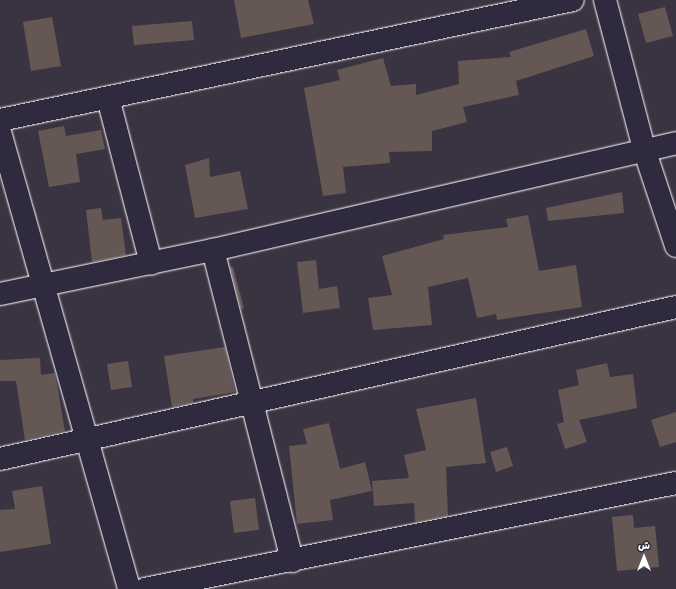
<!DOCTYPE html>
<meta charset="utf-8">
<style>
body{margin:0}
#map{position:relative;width:676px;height:589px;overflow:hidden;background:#3a3342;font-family:Mali,"Playpen Sans Arabic",sans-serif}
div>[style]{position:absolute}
.building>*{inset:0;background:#655854}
.roads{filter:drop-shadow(0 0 1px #fff) drop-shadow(0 0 1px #fff)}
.minor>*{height:22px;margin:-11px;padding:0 11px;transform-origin:11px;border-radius:11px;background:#2f2a3d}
span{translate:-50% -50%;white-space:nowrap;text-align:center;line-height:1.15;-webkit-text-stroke:3px #2f2a3d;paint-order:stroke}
.north{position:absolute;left:624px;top:537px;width:40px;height:40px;-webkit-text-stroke:3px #2f2a3d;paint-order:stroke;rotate:0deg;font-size:11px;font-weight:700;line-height:16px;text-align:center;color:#fff}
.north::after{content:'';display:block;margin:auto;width:14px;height:18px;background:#fff;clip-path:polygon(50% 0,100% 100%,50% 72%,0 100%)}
</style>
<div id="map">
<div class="building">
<div style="clip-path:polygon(234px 0,308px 0,314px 24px,241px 38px)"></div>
<div style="clip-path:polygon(665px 7px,673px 36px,646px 43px,638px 14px)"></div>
<div style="clip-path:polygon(52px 17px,61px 66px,31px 71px,23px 22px)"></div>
<div style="clip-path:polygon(192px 21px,194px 40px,134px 45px,132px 26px)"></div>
<div style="clip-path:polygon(586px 29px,594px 56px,516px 81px,519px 95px,463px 107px,467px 122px,432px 131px,432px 151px,389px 152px,390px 163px,343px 167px,346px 193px,323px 196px,304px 88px,340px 80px,337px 70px,383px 58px,391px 86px,416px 84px,416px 95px,459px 84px,458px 61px,511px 57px,509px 52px)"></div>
<div style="clip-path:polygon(64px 126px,66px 136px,101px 130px,105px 149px,76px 154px,80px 182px,49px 187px,38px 131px)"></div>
<div style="clip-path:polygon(209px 158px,210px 177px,240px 171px,248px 209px,195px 218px,185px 165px)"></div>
<div style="clip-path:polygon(622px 192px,624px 213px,548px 221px,546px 208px)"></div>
<div style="clip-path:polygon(101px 208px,103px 220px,121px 218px,126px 255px,92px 262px,86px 210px)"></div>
<div style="clip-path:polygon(528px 215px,539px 271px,576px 265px,582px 307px,497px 320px,496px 314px,477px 318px,468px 278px,428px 287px,432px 325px,373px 330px,368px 298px,392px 295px,382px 256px,444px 239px,443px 235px,508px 227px,506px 219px)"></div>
<div style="clip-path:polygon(316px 260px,319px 289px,337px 286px,340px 308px,303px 313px,297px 262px)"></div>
<div style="clip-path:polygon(230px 267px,233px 267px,244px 308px,241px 309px)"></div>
<div style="clip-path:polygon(225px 347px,235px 392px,193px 399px,193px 403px,172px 407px,164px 356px)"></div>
<div style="clip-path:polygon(40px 358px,41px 375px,55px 373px,65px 431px,25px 440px,16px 381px,0 381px,0 360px)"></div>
<div style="clip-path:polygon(128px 361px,132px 387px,111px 390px,107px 364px)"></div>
<div style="clip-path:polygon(607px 363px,610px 377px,633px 374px,637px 408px,579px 420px,587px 442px,565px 449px,557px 424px,564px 422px,558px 390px,579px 385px,576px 370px)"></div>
<div style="clip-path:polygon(476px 398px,486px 463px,446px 467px,448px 516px,415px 522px,414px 503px,374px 506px,372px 481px,409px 478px,404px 455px,426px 450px,416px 409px)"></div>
<div style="clip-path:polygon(676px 412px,676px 442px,660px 447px,651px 420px)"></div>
<div style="clip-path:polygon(329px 423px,340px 469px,365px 462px,372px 491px,330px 500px,333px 520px,297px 524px,289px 446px,307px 444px,303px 429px)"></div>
<div style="clip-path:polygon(507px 447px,513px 466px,496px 472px,490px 452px)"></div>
<div style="clip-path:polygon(42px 486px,51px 544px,0 552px,0 510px,15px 509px,12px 491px)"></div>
<div style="clip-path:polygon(255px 498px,259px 530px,234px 533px,230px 501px)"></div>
<div style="clip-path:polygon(633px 515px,634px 528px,655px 526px,659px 567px,617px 571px,612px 517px)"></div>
</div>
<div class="roads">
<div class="minor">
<div style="left:605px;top:0;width:154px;rotate:75.3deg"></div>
<div style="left:644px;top:149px;width:102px;rotate:71.7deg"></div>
<div style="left:108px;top:98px;width:171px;rotate:75.4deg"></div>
<div style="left:0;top:120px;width:585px;rotate:-11.83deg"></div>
<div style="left:0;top:132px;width:475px;rotate:74.2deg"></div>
<div style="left:213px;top:250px;width:321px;rotate:75.7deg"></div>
<div style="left:0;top:294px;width:217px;rotate:-11.7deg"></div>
<div style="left:213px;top:250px;width:475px;rotate:-13deg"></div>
<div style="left:0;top:459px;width:693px;rotate:-12.67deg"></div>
<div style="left:145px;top:589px;width:541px;rotate:-11.29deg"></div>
</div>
</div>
<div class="north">ش</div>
</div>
